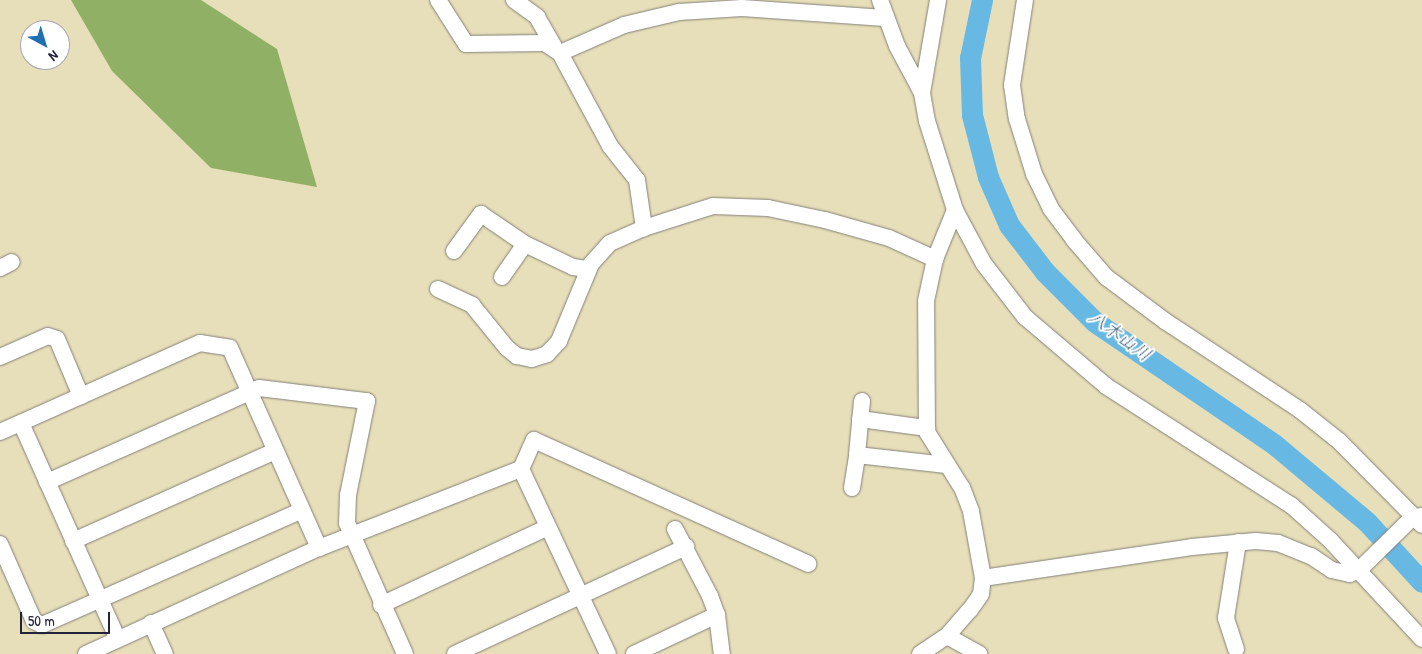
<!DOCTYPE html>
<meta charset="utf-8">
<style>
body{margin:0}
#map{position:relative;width:1422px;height:654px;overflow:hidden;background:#e7dfb9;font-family:"Patrick Hand","Klee One",sans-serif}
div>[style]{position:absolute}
.forest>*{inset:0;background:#90b165}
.river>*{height:21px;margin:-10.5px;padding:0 10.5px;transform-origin:10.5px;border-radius:10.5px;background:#67b9e3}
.roads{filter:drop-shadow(0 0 1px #84807a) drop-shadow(0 0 1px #84807a)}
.minor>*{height:16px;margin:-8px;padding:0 8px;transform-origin:8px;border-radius:8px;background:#fff}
span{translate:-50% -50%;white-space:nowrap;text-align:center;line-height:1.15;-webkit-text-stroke:4px #fff;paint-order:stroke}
.water-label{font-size:18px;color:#3e5e7e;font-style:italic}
.north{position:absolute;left:20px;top:20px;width:50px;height:50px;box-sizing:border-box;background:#fff;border:1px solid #a7a7b1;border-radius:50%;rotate:141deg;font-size:14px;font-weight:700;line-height:20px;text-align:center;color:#22223b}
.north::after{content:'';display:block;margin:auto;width:18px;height:22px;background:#1f6fb2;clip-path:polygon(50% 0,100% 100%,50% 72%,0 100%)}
.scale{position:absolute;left:20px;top:612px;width:90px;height:22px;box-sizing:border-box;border:2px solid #22223b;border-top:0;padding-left:6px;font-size:15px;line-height:18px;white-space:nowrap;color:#22223b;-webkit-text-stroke:4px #fff;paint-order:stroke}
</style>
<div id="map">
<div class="forest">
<div style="clip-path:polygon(71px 0,201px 0,277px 49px,317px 187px,211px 168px,112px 71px)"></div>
</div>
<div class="river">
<div style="left:982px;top:0;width:59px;rotate:101.7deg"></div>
<div style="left:970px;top:58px;width:57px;rotate:88deg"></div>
<div style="left:972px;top:115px;width:64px;rotate:75.5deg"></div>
<div style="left:988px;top:177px;width:52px;rotate:66.4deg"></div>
<div style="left:1009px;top:225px;width:59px;rotate:52.5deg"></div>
<div style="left:1045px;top:272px;width:71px;rotate:45deg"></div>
<div style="left:1095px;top:322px;width:218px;rotate:34.3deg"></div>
<div style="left:1275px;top:445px;width:120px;rotate:39.9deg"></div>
<div style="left:1367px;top:522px;width:81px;rotate:47.5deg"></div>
</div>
<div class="roads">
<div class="minor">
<div style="left:438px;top:0;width:52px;rotate:57.5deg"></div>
<div style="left:466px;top:44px;width:79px;rotate:-0.7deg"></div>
<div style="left:545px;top:43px;width:18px;rotate:34deg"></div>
<div style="left:560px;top:53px;width:106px;rotate:61.7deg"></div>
<div style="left:610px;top:146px;width:43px;rotate:51.5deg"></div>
<div style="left:637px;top:180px;width:49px;rotate:81.7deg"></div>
<div style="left:514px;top:0;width:29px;rotate:36deg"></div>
<div style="left:537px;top:17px;width:34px;rotate:60deg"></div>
<div style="left:880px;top:0;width:49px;rotate:69.7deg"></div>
<div style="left:897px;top:46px;width:53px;rotate:62deg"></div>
<div style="left:922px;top:93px;width:28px;rotate:80deg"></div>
<div style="left:927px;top:121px;width:93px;rotate:72.5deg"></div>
<div style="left:955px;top:210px;width:61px;rotate:61.8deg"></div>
<div style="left:984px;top:264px;width:67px;rotate:52.3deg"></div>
<div style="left:1025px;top:317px;width:106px;rotate:40.4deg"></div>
<div style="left:1106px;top:386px;width:220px;rotate:32.8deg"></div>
<div style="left:1291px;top:505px;width:52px;rotate:41.9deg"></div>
<div style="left:1330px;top:540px;width:135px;rotate:47.1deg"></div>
<div style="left:1025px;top:0;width:86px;rotate:98.7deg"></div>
<div style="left:1012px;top:85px;width:34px;rotate:82deg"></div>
<div style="left:1017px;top:119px;width:58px;rotate:72.8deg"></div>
<div style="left:1034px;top:174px;width:39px;rotate:64deg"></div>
<div style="left:1051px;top:209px;width:39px;rotate:53deg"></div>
<div style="left:1074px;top:240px;width:49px;rotate:49.1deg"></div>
<div style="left:1106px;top:277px;width:74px;rotate:36.7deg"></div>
<div style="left:1165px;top:321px;width:162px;rotate:33.4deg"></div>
<div style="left:1300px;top:410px;width:50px;rotate:38.5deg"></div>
<div style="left:1339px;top:441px;width:118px;rotate:45.3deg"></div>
<div style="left:560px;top:53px;width:70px;rotate:-23.6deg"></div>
<div style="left:624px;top:25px;width:57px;rotate:-13.3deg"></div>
<div style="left:679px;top:12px;width:63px;rotate:-3.6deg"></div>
<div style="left:742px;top:8px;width:143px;rotate:4deg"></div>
<div style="left:922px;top:93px;width:94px;rotate:-80.2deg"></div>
<div style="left:454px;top:251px;width:46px;rotate:-53.9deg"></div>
<div style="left:481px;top:214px;width:53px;rotate:34.3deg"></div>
<div style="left:525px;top:244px;width:53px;rotate:25.6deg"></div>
<div style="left:573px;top:267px;width:15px;rotate:8deg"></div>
<div style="left:0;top:268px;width:13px;rotate:-27deg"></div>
<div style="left:502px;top:277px;width:40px;rotate:-55.1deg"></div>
<div style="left:438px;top:289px;width:38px;rotate:25deg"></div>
<div style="left:472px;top:305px;width:55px;rotate:50.9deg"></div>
<div style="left:507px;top:348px;width:13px;rotate:39deg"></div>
<div style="left:517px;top:356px;width:15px;rotate:11deg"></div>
<div style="left:532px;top:359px;width:16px;rotate:-18deg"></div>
<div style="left:547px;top:354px;width:18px;rotate:-47deg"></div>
<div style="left:559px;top:341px;width:83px;rotate:-67.4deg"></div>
<div style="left:591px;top:264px;width:28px;rotate:-48deg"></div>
<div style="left:610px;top:243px;width:37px;rotate:-24deg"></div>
<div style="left:644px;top:228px;width:72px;rotate:-17.7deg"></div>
<div style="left:713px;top:206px;width:55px;rotate:2.1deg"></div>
<div style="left:768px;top:208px;width:58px;rotate:11.9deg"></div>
<div style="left:825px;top:220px;width:66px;rotate:15.7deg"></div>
<div style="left:889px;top:238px;width:51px;rotate:24.5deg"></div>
<div style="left:0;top:357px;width:52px;rotate:-23.6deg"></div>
<div style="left:48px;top:336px;width:9px;rotate:18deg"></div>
<div style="left:57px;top:339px;width:62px;rotate:67.2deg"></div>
<div style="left:862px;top:401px;width:54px;rotate:95.3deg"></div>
<div style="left:857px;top:455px;width:90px;rotate:6.4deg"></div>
<div style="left:860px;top:419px;width:68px;rotate:7.7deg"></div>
<div style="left:21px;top:423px;width:235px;rotate:65.9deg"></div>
<div style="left:0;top:432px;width:219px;rotate:-24deg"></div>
<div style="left:200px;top:343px;width:30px;rotate:9deg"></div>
<div style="left:230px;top:348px;width:219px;rotate:66deg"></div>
<div style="left:521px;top:469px;width:204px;rotate:64.8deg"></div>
<div style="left:47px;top:482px;width:232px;rotate:-23.9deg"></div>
<div style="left:259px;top:388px;width:109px;rotate:6.9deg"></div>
<div style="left:367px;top:401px;width:96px;rotate:101.4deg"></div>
<div style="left:348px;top:495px;width:28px;rotate:92deg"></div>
<div style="left:347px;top:523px;width:143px;rotate:66.1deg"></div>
<div style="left:852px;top:488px;width:33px;rotate:-81deg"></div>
<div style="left:675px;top:529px;width:76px;rotate:62.4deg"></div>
<div style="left:710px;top:596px;width:20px;rotate:70deg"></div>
<div style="left:717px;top:615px;width:39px;rotate:83deg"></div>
<div style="left:73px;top:541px;width:221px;rotate:-24deg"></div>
<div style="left:0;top:544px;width:84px;rotate:66.2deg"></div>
<div style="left:34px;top:621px;width:9px;rotate:27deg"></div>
<div style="left:42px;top:625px;width:283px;rotate:-23.8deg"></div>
<div style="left:983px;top:578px;width:211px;rotate:-8.4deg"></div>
<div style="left:1192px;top:547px;width:64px;rotate:-5.4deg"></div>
<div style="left:1256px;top:541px;width:22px;rotate:5deg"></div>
<div style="left:1278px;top:543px;width:35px;rotate:22deg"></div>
<div style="left:1311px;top:556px;width:25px;rotate:34deg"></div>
<div style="left:1332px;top:570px;width:18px;rotate:13deg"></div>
<div style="left:1350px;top:574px;width:10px;rotate:-24deg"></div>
<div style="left:1359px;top:570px;width:76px;rotate:-44.5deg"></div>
<div style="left:1413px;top:517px;width:9px;rotate:-6deg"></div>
<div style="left:381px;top:605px;width:184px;rotate:-25deg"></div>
<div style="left:151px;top:623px;width:34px;rotate:66deg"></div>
<div style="left:947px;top:636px;width:37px;rotate:29deg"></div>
<div style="left:1236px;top:649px;width:33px;rotate:-108deg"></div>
<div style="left:1226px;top:618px;width:77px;rotate:-81deg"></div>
<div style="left:86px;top:654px;width:256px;rotate:-24.5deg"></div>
<div style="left:319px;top:548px;width:217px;rotate:-21.4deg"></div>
<div style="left:521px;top:469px;width:32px;rotate:-66deg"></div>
<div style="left:534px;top:440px;width:301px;rotate:24.3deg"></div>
<div style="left:455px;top:654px;width:255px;rotate:-24.9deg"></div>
<div style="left:634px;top:654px;width:92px;rotate:-25.2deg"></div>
<div style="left:920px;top:654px;width:32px;rotate:-34deg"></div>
<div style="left:947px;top:636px;width:35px;rotate:-49deg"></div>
<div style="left:970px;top:610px;width:19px;rotate:-55deg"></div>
<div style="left:981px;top:594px;width:16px;rotate:-83deg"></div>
<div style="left:983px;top:578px;width:68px;rotate:-100.2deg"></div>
<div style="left:971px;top:511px;width:25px;rotate:-111deg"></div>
<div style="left:962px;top:488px;width:66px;rotate:-122deg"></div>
<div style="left:927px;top:432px;width:131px;rotate:-90.4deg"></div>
<div style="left:926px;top:301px;width:43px;rotate:-77.9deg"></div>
<div style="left:935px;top:259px;width:53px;rotate:-67.8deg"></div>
</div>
</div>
<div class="water-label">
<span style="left:1120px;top:336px;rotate:36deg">八木山川</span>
</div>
<div class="north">N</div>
<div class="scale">50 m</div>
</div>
